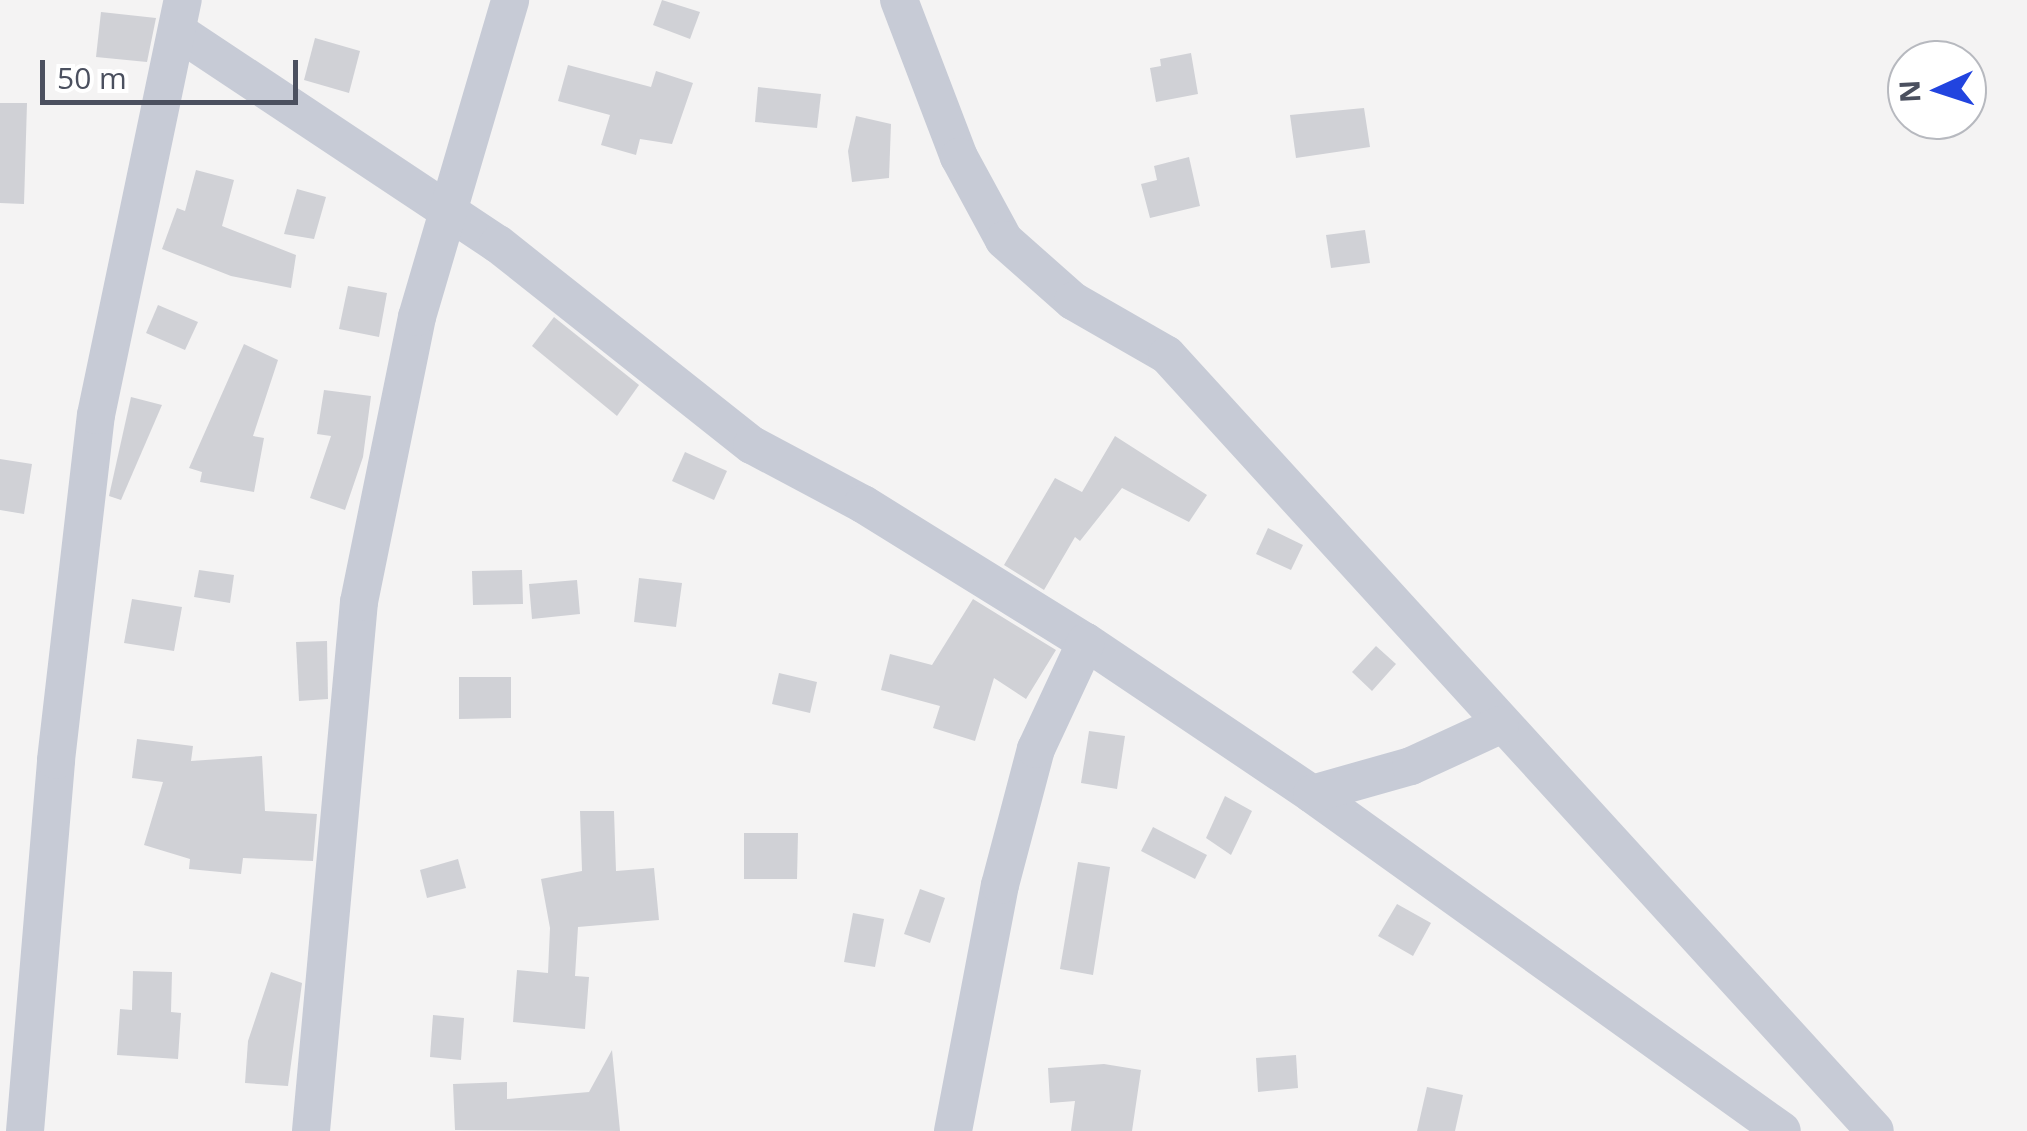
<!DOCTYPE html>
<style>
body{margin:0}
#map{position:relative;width:2027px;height:1131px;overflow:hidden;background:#f4f3f3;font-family:"Open Sans",sans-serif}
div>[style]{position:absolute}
.building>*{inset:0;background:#d0d1d6}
.street>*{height:38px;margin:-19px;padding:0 19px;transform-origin:19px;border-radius:19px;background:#c7cbd6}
span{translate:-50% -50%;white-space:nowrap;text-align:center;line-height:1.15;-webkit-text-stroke:9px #fff;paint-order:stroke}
.north{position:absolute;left:1887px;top:40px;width:100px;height:100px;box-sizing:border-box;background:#fff;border:2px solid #b7b9bf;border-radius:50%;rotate:267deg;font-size:28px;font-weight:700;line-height:40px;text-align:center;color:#4b505f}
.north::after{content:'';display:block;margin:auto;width:35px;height:45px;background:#2244df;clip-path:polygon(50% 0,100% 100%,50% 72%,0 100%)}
.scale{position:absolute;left:40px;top:60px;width:258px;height:45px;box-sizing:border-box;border:5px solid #4b505f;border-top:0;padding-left:12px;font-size:30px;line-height:35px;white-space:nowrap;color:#4b505f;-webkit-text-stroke:8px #fff;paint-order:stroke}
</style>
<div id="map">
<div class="building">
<div style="clip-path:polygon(662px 0,700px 12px,690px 39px,653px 25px)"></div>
<div style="clip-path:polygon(101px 12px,156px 18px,147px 62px,96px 57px)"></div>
<div style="clip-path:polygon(315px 38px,360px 51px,349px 93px,304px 80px)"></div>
<div style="clip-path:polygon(1191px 53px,1198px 94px,1156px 102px,1150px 68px,1161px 66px,1160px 59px)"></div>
<div style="clip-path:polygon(568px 65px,651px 87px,656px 71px,693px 83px,672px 144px,640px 139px,636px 155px,601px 145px,610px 115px,558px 101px)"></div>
<div style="clip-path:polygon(758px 87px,821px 94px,817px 128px,755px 122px)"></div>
<div style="clip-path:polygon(0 103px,27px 103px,24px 204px,0 203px)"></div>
<div style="clip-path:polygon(1364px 108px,1370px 147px,1296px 158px,1290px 115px)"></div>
<div style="clip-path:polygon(856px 116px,891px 124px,889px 178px,852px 182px,848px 151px)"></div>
<div style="clip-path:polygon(1189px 157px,1200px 206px,1150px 218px,1141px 184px,1157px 180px,1154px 166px)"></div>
<div style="clip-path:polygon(196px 170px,234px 180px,222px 226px,296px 255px,291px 288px,231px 276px,162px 249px,177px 208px,185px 211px)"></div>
<div style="clip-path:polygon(297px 189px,326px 197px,314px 239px,284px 234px)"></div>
<div style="clip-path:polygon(1365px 230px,1370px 263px,1331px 268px,1326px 235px)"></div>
<div style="clip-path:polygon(348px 286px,387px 293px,379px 337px,339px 329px)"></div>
<div style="clip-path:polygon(158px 305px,198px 322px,185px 350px,146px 333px)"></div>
<div style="clip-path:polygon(554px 317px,639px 385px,617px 416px,532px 346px)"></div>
<div style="clip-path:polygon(244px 344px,278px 360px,253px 436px,264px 438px,254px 492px,200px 482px,202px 472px,189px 468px)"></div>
<div style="clip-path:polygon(324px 390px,371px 396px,363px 457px,345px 510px,310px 498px,331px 436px,317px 434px)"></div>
<div style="clip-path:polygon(131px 397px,162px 405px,121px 500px,109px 496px)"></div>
<div style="clip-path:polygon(1115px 436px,1207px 495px,1189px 522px,1122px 488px,1080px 541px,1075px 537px,1044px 590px,1004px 565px,1055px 478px,1082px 492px)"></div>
<div style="clip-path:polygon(685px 452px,727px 471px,714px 500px,672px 481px)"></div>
<div style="clip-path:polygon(0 459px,32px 464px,24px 514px,0 510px)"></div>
<div style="clip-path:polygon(1268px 528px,1303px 545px,1291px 570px,1256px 554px)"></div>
<div style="clip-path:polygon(199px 570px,234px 575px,230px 603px,194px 597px)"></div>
<div style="clip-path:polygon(522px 570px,523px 604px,473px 605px,472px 571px)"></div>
<div style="clip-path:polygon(639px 578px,682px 583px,676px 627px,634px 622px)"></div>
<div style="clip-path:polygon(577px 580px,580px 614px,532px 619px,529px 584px)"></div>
<div style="clip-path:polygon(132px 599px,182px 607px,174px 651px,124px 643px)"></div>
<div style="clip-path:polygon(973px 599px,1056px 650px,1026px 699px,994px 678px,975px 741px,933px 728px,940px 706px,881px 690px,890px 654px,932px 665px)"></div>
<div style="clip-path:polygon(327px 641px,328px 699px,299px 701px,296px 642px)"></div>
<div style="clip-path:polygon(1376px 646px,1396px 664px,1372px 691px,1352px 672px)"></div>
<div style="clip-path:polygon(779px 673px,817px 682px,810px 713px,772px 704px)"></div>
<div style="clip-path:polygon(459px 677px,511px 677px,511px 718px,459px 719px)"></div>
<div style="clip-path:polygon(1089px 731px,1125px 736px,1117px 789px,1081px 783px)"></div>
<div style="clip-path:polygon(137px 739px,193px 746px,191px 761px,262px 756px,265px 811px,317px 814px,313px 861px,243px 858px,241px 874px,189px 869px,190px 859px,144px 845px,163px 782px,132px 778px)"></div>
<div style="clip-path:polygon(1225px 796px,1252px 811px,1231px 855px,1206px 838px)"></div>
<div style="clip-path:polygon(580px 811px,614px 811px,616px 871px,654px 868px,659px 920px,578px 927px,575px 976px,589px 977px,585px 1029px,513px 1022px,517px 970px,548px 973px,550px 928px,541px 879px,582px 871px)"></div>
<div style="clip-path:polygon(1153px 827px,1207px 855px,1195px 879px,1141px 851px)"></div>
<div style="clip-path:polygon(744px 833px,798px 833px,797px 879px,744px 879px)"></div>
<div style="clip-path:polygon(458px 859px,466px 888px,427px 898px,420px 870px)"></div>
<div style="clip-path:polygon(1078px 862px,1110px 867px,1093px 975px,1060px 969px)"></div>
<div style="clip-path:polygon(920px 889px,945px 898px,930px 943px,904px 934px)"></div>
<div style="clip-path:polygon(1397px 904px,1431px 923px,1413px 956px,1378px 936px)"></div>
<div style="clip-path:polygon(853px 913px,884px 919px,875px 967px,844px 962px)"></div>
<div style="clip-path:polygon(133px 971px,172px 972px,171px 1012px,181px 1013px,178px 1059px,117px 1055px,120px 1009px,132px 1010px)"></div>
<div style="clip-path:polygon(271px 972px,302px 983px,288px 1086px,245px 1083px,248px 1041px)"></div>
<div style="clip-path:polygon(433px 1015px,464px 1018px,461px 1060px,430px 1057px)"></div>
<div style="clip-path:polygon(612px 1050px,620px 1131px,455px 1130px,453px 1084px,507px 1082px,507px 1099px,589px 1092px)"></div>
<div style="clip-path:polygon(1296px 1055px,1298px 1088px,1258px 1092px,1256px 1058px)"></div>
<div style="clip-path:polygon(1104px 1064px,1141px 1070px,1132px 1131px,1071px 1131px,1075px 1101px,1050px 1103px,1048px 1068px)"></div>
<div style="clip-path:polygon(1427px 1087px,1463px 1095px,1455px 1131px,1417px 1131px)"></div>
</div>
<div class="street">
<div style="left:899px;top:0;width:168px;rotate:69.1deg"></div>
<div style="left:959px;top:157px;width:94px;rotate:61.5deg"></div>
<div style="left:1004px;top:240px;width:92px;rotate:41.5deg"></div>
<div style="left:1073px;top:301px;width:108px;rotate:29.9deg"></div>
<div style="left:1167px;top:355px;width:1050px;rotate:47.62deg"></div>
<div style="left:177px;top:31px;width:385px;rotate:33.6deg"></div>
<div style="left:498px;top:244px;width:324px;rotate:38.4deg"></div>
<div style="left:752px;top:445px;width:126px;rotate:28deg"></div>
<div style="left:863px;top:504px;width:262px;rotate:31.8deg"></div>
<div style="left:1086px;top:642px;width:272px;rotate:33.9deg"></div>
<div style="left:1312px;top:794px;width:578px;rotate:35.64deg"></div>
<div style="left:1312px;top:794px;width:103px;rotate:-15.8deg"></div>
<div style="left:1411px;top:766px;width:98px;rotate:-24.7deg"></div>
<div style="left:25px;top:1131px;width:372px;rotate:-85.2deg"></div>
<div style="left:56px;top:760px;width:347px;rotate:-83.4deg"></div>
<div style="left:96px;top:415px;width:424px;rotate:-78.2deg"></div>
<div style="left:311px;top:1131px;width:531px;rotate:-84.82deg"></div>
<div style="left:359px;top:602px;width:291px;rotate:-78.5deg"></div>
<div style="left:417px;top:317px;width:330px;rotate:-73.6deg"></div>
<div style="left:953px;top:1131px;width:250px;rotate:-79.2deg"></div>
<div style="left:1000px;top:885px;width:141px;rotate:-75.2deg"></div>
<div style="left:1036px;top:749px;width:118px;rotate:-65deg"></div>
</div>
<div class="north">N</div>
<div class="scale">50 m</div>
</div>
